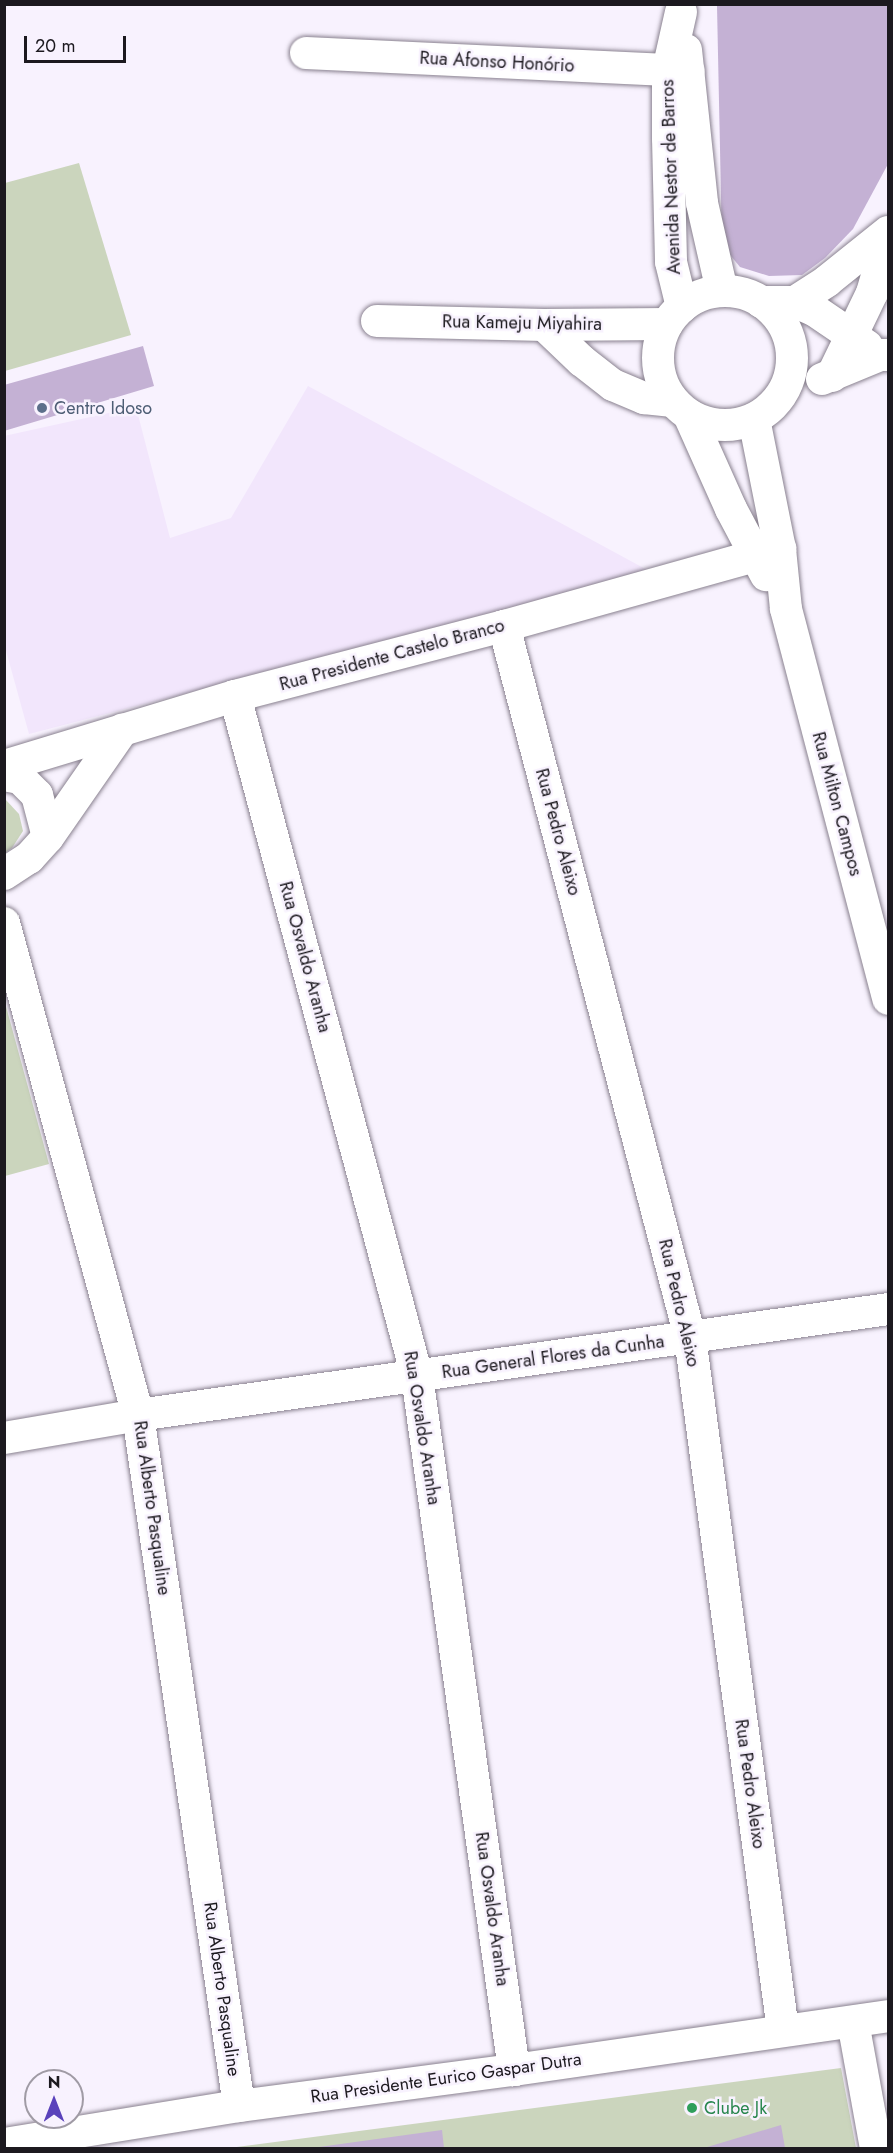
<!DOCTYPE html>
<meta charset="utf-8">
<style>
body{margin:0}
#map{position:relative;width:893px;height:2153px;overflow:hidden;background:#f8f2fe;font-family:Jost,sans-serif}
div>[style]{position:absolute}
.built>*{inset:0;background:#f2e6fc}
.green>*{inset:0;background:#cbd5bd}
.building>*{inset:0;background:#c4b1d4}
.roads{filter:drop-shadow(0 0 2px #89818f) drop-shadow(0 0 2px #89818f)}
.street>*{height:32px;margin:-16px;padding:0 16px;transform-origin:16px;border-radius:16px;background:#fff}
.street>.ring{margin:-16px;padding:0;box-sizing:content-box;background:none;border:32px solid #fff;border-radius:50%}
.dots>*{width:16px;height:16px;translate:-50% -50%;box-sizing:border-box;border:3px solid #f8f2fe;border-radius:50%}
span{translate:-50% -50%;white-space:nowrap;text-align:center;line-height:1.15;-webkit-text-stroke:5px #f8f2fe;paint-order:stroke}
.street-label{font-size:18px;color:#1c191f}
.service-label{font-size:18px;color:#4e5e75}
.left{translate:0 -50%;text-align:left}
.leisure-label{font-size:18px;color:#27864d}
.frame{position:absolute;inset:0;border:6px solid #1c191f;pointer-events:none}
.north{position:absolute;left:24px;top:2069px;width:60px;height:60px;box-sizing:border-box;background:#f8f2fe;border:2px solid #a09ba5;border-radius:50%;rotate:0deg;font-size:16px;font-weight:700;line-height:24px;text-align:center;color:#1c191f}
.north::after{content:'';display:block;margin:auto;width:21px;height:27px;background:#5a42bb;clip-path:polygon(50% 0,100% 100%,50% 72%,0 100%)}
.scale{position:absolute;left:24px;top:36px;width:102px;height:27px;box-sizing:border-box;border:3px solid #1c191f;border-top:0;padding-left:8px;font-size:18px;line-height:21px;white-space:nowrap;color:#1c191f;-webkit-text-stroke:4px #f8f2fe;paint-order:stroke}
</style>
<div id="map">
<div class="built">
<div style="clip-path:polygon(308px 386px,651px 572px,29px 734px,5px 647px,4px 436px,136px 407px,170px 538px,231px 518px)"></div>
</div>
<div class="green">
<div style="clip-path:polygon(79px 163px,131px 335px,5px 371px,5px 183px)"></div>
<div style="clip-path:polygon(5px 799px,19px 814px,23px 831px,12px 848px,5px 853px)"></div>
<div style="clip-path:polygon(4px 999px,49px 1164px,5px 1176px,4px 1176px)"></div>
<div style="clip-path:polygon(841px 2068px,856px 2148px,229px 2148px)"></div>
</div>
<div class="building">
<div style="clip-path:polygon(888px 4px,888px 164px,853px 229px,825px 258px,802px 275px,769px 276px,740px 267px,722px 245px,717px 6px)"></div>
<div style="clip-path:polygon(143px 346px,154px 386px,4px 431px,4px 385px)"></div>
<div style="clip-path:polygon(781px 2125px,785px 2148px,704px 2148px)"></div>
<div style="clip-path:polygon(442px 2130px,444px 2148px,319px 2148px,319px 2147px)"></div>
</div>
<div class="roads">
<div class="street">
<div style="left:681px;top:12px;width:59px;rotate:102.6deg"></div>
<div style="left:668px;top:70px;width:68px;rotate:90deg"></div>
<div style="left:668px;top:138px;width:124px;rotate:88.6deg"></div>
<div style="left:671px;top:262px;width:46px;rotate:76.3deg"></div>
<div style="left:686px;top:50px;width:154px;rotate:84deg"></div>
<div style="left:702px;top:203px;width:90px;rotate:77.2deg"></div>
<div style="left:306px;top:53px;width:383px;rotate:2.7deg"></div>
<div class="ring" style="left:658px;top:291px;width:102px;height:102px"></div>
<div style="left:761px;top:302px;width:34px"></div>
<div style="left:795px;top:302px;width:38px;rotate:-33deg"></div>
<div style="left:827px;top:281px;width:78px;rotate:-38.8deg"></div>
<div style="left:795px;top:302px;width:21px;rotate:23deg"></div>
<div style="left:814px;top:310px;width:64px;rotate:34.2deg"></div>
<div style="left:377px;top:321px;width:167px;rotate:1.4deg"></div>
<div style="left:544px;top:325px;width:123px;rotate:-0.5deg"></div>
<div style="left:544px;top:325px;width:52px;rotate:43.5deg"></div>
<div style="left:582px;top:361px;width:39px;rotate:38deg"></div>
<div style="left:613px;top:385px;width:34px;rotate:23deg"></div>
<div style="left:644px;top:398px;width:29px;rotate:6deg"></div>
<div style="left:832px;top:376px;width:92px;rotate:-64.3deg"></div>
<div style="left:872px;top:293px;width:57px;rotate:-73.8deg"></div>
<div style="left:822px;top:379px;width:63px;rotate:-22.5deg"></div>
<div style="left:880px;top:355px;width:8px"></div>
<div style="left:689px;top:415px;width:103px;rotate:65.9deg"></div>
<div style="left:731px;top:509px;width:75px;rotate:62.1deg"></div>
<div style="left:754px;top:419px;width:133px;rotate:78.7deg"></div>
<div style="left:780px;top:549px;width:60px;rotate:84.3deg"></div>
<div style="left:786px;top:609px;width:403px;rotate:75.3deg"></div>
<div style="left:504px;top:626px;width:735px;rotate:75.34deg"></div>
<div style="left:690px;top:1337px;width:699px;rotate:82.36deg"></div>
<div style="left:235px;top:696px;width:704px;rotate:75.02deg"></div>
<div style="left:417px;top:1376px;width:701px;rotate:82.04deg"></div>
<div style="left:4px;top:766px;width:241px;rotate:-16.9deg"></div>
<div style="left:235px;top:696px;width:278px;rotate:-14.6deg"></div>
<div style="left:504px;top:626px;width:287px;rotate:-15.6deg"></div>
<div style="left:4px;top:775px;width:16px;rotate:11deg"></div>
<div style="left:20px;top:778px;width:24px;rotate:45deg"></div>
<div style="left:37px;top:795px;width:43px;rotate:75.3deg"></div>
<div style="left:4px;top:874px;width:30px;rotate:-33deg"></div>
<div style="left:29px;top:858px;width:28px;rotate:-48deg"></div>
<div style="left:48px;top:837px;width:131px;rotate:-55.2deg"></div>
<div style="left:4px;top:923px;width:510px;rotate:74.76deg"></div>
<div style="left:138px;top:1415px;width:698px;rotate:81.68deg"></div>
<div style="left:4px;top:1438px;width:136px;rotate:-9.7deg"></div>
<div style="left:138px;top:1415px;width:757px;rotate:-8.04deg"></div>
<div style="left:853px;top:2022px;width:128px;rotate:79.7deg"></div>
<div style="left:4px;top:2144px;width:238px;rotate:-9.2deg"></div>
<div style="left:239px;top:2106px;width:277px;rotate:-7.5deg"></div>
<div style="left:514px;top:2070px;width:378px;rotate:-8.2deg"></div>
</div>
</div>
<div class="dots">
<div style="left:42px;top:408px;background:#5c6f8a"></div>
<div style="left:692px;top:2108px;background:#2e9e5b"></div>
</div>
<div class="street-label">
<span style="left:497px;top:62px;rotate:3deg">Rua Afonso Honório</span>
<span style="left:671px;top:177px;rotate:-92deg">Avenida Nestor de Barros</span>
<span style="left:522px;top:323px;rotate:1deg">Rua Kameju Miyahira</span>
<span style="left:392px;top:655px;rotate:-15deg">Rua Presidente Castelo Branco</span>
<span style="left:837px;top:804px;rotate:75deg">Rua Milton Campos</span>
<span style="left:558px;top:832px;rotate:75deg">Rua Pedro Aleixo</span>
<span style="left:305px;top:957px;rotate:75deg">Rua Osvaldo Aranha</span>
<span style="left:679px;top:1303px;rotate:77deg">Rua Pedro Aleixo</span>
<span style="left:553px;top:1357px;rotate:-8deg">Rua General Flores da Cunha</span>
<span style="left:422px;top:1428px;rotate:81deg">Rua Osvaldo Aranha</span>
<span style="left:152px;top:1508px;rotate:82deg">Rua Alberto Pasqualine</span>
<span style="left:750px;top:1784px;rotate:82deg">Rua Pedro Aleixo</span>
<span style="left:492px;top:1909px;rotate:82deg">Rua Osvaldo Aranha</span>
<span style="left:222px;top:1989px;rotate:82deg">Rua Alberto Pasqualine</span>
<span style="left:446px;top:2078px;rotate:-8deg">Rua Presidente Eurico Gaspar Dutra</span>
</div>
<div class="service-label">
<span class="left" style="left:54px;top:408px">Centro Idoso</span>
</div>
<div class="leisure-label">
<span class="left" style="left:704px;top:2108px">Clube Jk</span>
</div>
<div class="frame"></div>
<div class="north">N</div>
<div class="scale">20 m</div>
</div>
